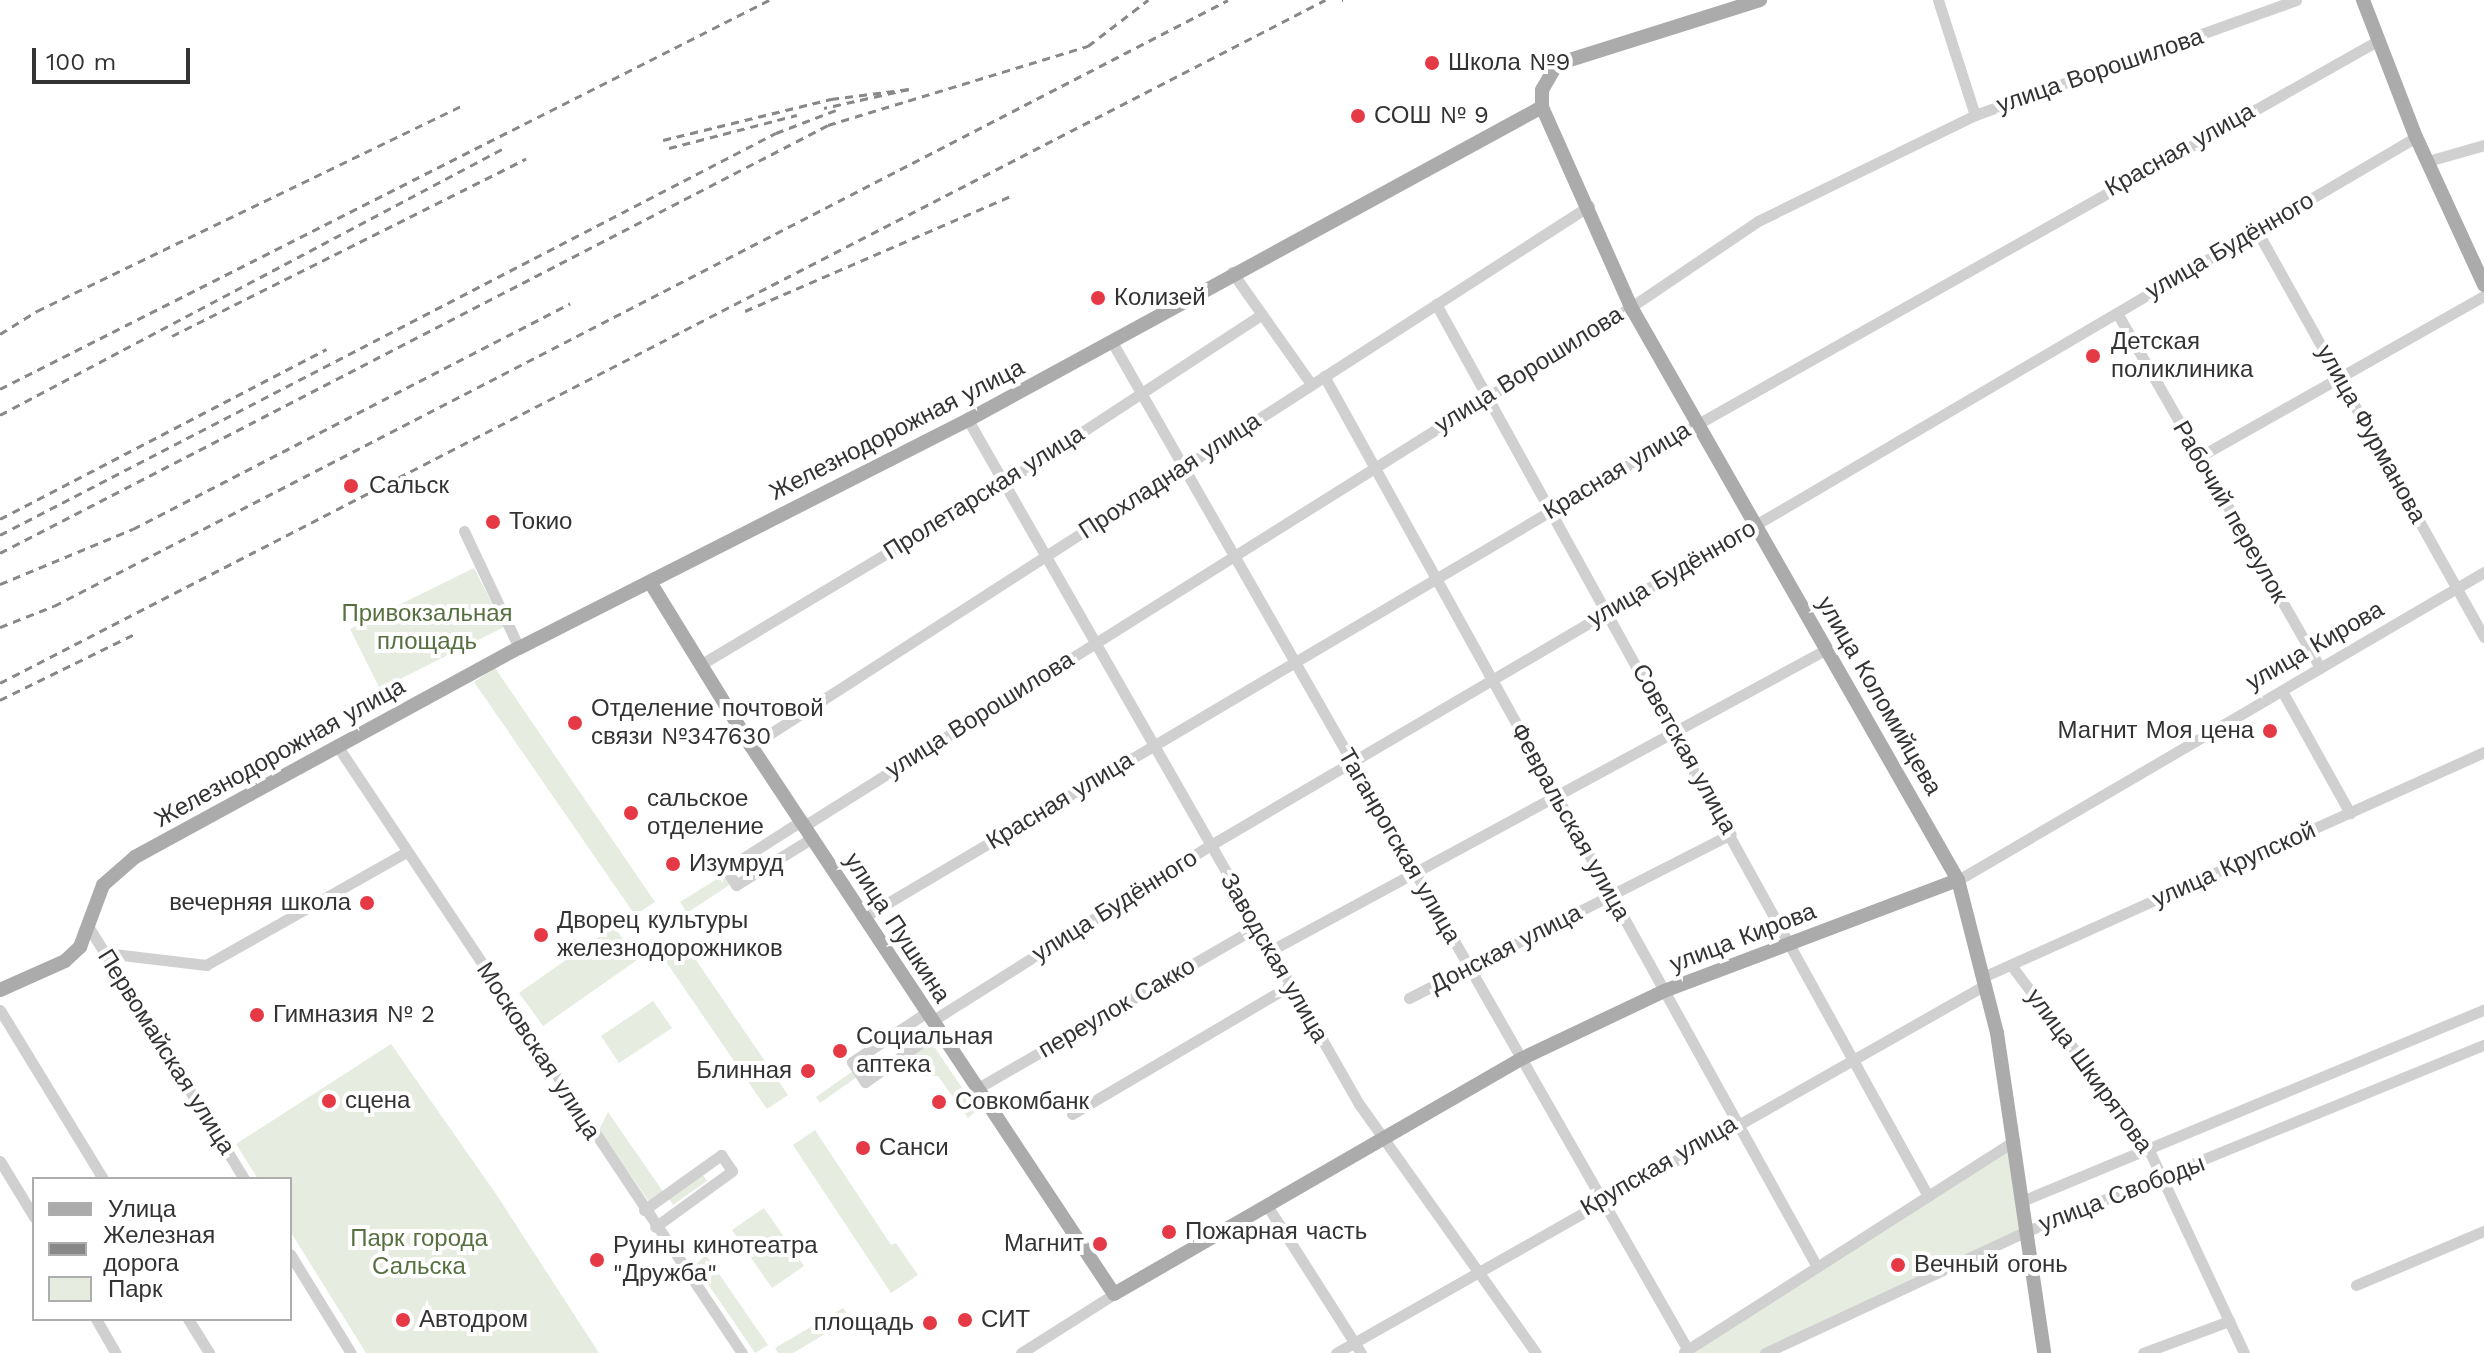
<!DOCTYPE html>
<meta charset="utf-8">
<style>
body{margin:0}
#map{position:relative;width:2484px;height:1353px;overflow:hidden;background:#fff;font-family:"Work Sans",sans-serif}
div>[style]{position:absolute}
.green>*{inset:0;background:#e6ecdf}
.minor>*{height:11px;margin:-5.5px;padding:0 5.5px;transform-origin:5.5px;border-radius:5.5px;background:#d0d0d0}
.major>*{height:14px;margin:-7px;padding:0 7px;transform-origin:7px;border-radius:7px;background:#ababab}
.rail>*{height:3px;margin-top:-1.5px;transform-origin:0;background:repeating-linear-gradient(90deg,#888 0 8px,transparent 0 14px)}
.dots>*{width:22px;height:22px;translate:-50% -50%;box-sizing:border-box;border:4px solid #fff;border-radius:50%}
span{translate:-50% -50%;white-space:nowrap;text-align:center;line-height:1.15;-webkit-text-stroke:8px #fff;paint-order:stroke}
.poi-label{font-size:24px;color:#333}
.left{translate:0 -50%;text-align:left}
.right{translate:-100% -50%;text-align:right}
.street-label{font-size:24px;color:#333}
.park-label{font-size:24px;color:#56703f}
.legend{position:absolute;left:32px;top:1177px;width:260px;height:144px;box-sizing:border-box;background:#fff;border:2px solid #adadad;margin:0;padding:10px 14px;list-style:none;font-size:24px;color:#333}
.legend li{display:flex;align-items:center;gap:16px;height:40px}
.legend b{width:40px;border:2px solid #adadad}
.scale{position:absolute;left:32px;top:48px;width:158px;height:36px;box-sizing:border-box;border:4px solid #333;border-top:0;padding-left:10px;font-size:24px;line-height:28px;white-space:nowrap;color:#333;-webkit-text-stroke:6px #fff;paint-order:stroke}
</style>
<div id="map">
<div class="green">
<div style="clip-path:polygon(474px 568px,504px 627px,380px 689px,350px 629px)"></div>
<div style="clip-path:polygon(495px 668px,655px 902px,635px 915px,474px 682px)"></div>
<div style="clip-path:polygon(725px 874px,731px 884px,687px 913px,680px 902px)"></div>
<div style="clip-path:polygon(614px 926px,637px 960px,543px 1026px,519px 993px)"></div>
<div style="clip-path:polygon(681px 938px,788px 1095px,767px 1109px,660px 953px)"></div>
<div style="clip-path:polygon(653px 1001px,672px 1028px,619px 1063px,601px 1036px)"></div>
<div style="clip-path:polygon(931px 1042px,977px 1110px,968px 1118px,938px 1076px,923px 1076px,901px 1064px)"></div>
<div style="clip-path:polygon(391px 1044px,496px 1194px,599px 1353px,366px 1353px,290px 1231px,290px 1179px,258px 1179px,236px 1144px)"></div>
<div style="clip-path:polygon(853px 1071px,857px 1077px,820px 1103px,816px 1097px)"></div>
<div style="clip-path:polygon(608px 1112px,664px 1193px,650px 1203px,599px 1130px)"></div>
<div style="clip-path:polygon(815px 1130px,891px 1245px,896px 1243px,918px 1275px,891px 1293px,793px 1145px)"></div>
<div style="clip-path:polygon(2014px 1141px,2025px 1232px,1765px 1353px,1683px 1353px)"></div>
<div style="clip-path:polygon(703px 1175px,707px 1181px,673px 1205px,669px 1199px)"></div>
<div style="clip-path:polygon(764px 1208px,804px 1266px,772px 1288px,732px 1230px)"></div>
<div style="clip-path:polygon(706px 1255px,768px 1345px,755px 1353px,695px 1265px)"></div>
<div style="clip-path:polygon(843px 1308px,850px 1319px,793px 1353px,778px 1353px,775px 1348px)"></div>
</div>
<div class="minor">
<div style="left:1938px;top:0;width:121px;rotate:72.2deg"></div>
<div style="left:2428px;top:161px;width:58px;rotate:-15.9deg"></div>
<div style="left:2257px;top:231px;width:465px;rotate:60.8deg"></div>
<div style="left:1232px;top:272px;width:137px;rotate:54.8deg"></div>
<div style="left:1436px;top:304px;width:1019px;rotate:61.12deg"></div>
<div style="left:2117px;top:313px;width:409px;rotate:60.2deg"></div>
<div style="left:1112px;top:342px;width:1161px;rotate:60.26deg"></div>
<div style="left:1324px;top:376px;width:1018px;rotate:61.04deg"></div>
<div style="left:968px;top:420px;width:788px;rotate:60.25deg"></div>
<div style="left:1359px;top:1104px;width:305px;rotate:54.6deg"></div>
<div style="left:2199px;top:457px;width:327px;rotate:-29.5deg"></div>
<div style="left:464px;top:531px;width:129px;rotate:64.8deg"></div>
<div style="left:700px;top:665px;width:354px;rotate:-30.9deg"></div>
<div style="left:1004px;top:483px;width:308px;rotate:-33.2deg"></div>
<div style="left:2282px;top:691px;width:140px;rotate:60.9deg"></div>
<div style="left:751px;top:746px;width:997px;rotate:-32.8deg"></div>
<div style="left:338px;top:747px;width:728px;rotate:56.31deg"></div>
<div style="left:801px;top:821px;width:89px;rotate:147.4deg"></div>
<div style="left:726px;top:869px;width:19px;rotate:58deg"></div>
<div style="left:736px;top:885px;width:89px;rotate:-31.7deg"></div>
<div style="left:804px;top:826px;width:976px;rotate:-32.11deg"></div>
<div style="left:1631px;top:307px;width:153px;rotate:-34.1deg"></div>
<div style="left:1758px;top:221px;width:242px;rotate:-26deg"></div>
<div style="left:1975px;top:115px;width:341px;rotate:-19.7deg"></div>
<div style="left:1958px;top:880px;width:610px;rotate:-30.35deg"></div>
<div style="left:864px;top:917px;width:967px;rotate:-30.6deg"></div>
<div style="left:1696px;top:425px;width:784px;rotate:-29.41deg"></div>
<div style="left:88px;top:926px;width:297px;rotate:58.3deg"></div>
<div style="left:1270px;top:951px;width:634px;rotate:-28.47deg"></div>
<div style="left:105px;top:953px;width:102px;rotate:6.8deg"></div>
<div style="left:206px;top:965px;width:228px;rotate:-29.4deg"></div>
<div style="left:2011px;top:965px;width:229px;rotate:53.2deg"></div>
<div style="left:2148px;top:1148px;width:226px;rotate:64.9deg"></div>
<div style="left:1983px;top:977px;width:549px;rotate:-24.18deg"></div>
<div style="left:1409px;top:998px;width:361px;rotate:-27deg"></div>
<div style="left:0;top:1010px;width:198px;rotate:58.6deg"></div>
<div style="left:927px;top:1012px;width:90px;rotate:146.3deg"></div>
<div style="left:852px;top:1062px;width:24px;rotate:57deg"></div>
<div style="left:865px;top:1082px;width:90px;rotate:-35.1deg"></div>
<div style="left:932px;top:1021px;width:328px;rotate:-32.3deg"></div>
<div style="left:1209px;top:846px;width:1400px;rotate:-30.43deg"></div>
<div style="left:978px;top:1088px;width:322px;rotate:-30deg"></div>
<div style="left:1072px;top:1114px;width:254px;rotate:-30.5deg"></div>
<div style="left:0;top:1161px;width:66px;rotate:58.7deg"></div>
<div style="left:2022px;top:1201px;width:500px;rotate:-22.5deg"></div>
<div style="left:1268px;top:1207px;width:173px;rotate:57.5deg"></div>
<div style="left:644px;top:1210px;width:95px;rotate:-35.5deg"></div>
<div style="left:721px;top:1155px;width:19px;rotate:55deg"></div>
<div style="left:732px;top:1171px;width:95px;rotate:144deg"></div>
<div style="left:290px;top:1254px;width:116px;rotate:58.4deg"></div>
<div style="left:2356px;top:1285px;width:139px;rotate:-22.9deg"></div>
<div style="left:96px;top:1319px;width:39px;rotate:60deg"></div>
<div style="left:188px;top:1319px;width:40px;rotate:58deg"></div>
<div style="left:1684px;top:1352px;width:392px;rotate:-32.6deg"></div>
<div style="left:1021px;top:1353px;width:110px;rotate:-32.4deg"></div>
<div style="left:1336px;top:1353px;width:746px;rotate:-29.55deg"></div>
<div style="left:1765px;top:1353px;width:287px;rotate:-25deg"></div>
<div style="left:2025px;top:1232px;width:496px;rotate:-22.2deg"></div>
<div style="left:2143px;top:1353px;width:92px;rotate:-20.4deg"></div>
</div>
<div class="major">
<div style="left:2363px;top:0;width:147px;rotate:68.9deg"></div>
<div style="left:2416px;top:137px;width:163px;rotate:65.3deg"></div>
<div style="left:1542px;top:107px;width:219px;rotate:66deg"></div>
<div style="left:1631px;top:307px;width:660px;rotate:60.29deg"></div>
<div style="left:1958px;top:880px;width:158px;rotate:75.7deg"></div>
<div style="left:1997px;top:1033px;width:323px;rotate:81.6deg"></div>
<div style="left:650px;top:582px;width:193px;rotate:58.4deg"></div>
<div style="left:751px;top:746px;width:657px;rotate:56.48deg"></div>
<div style="left:1114px;top:1294px;width:470px;rotate:-30deg"></div>
<div style="left:1521px;top:1059px;width:158px;rotate:-25.4deg"></div>
<div style="left:1664px;top:991px;width:314px;rotate:-20.7deg"></div>
<div style="left:0;top:990px;width:71px;rotate:-24deg"></div>
<div style="left:65px;top:961px;width:21px;rotate:-43deg"></div>
<div style="left:80px;top:947px;width:66px;rotate:-69.6deg"></div>
<div style="left:103px;top:885px;width:43px;rotate:-41.2deg"></div>
<div style="left:135px;top:857px;width:437px;rotate:-28.6deg"></div>
<div style="left:519px;top:648px;width:504px;rotate:-26.92deg"></div>
<div style="left:968px;top:420px;width:654px;rotate:-28.6deg"></div>
<div style="left:1542px;top:107px;width:17px;rotate:-90deg"></div>
<div style="left:1542px;top:90px;width:30px;rotate:-60deg"></div>
<div style="left:1557px;top:64px;width:213px;rotate:-17.5deg"></div>
</div>
<div class="rail">
<div style="left:1342px;top:0;width:1px"></div>
<div style="left:663px;top:140px;width:173px;rotate:-13.7deg"></div>
<div style="left:831px;top:99px;width:79px;rotate:-7.3deg"></div>
<div style="left:909px;top:89px;width:87px;rotate:167.4deg"></div>
<div style="left:669px;top:148px;width:132px;rotate:-14.5deg"></div>
<div style="left:745px;top:311px;width:288px;rotate:-23.4deg"></div>
<div style="left:0;top:334px;width:44px;rotate:-31.9deg"></div>
<div style="left:37px;top:311px;width:471px;rotate:-25.8deg"></div>
<div style="left:172px;top:336px;width:396px;rotate:-26.6deg"></div>
<div style="left:0;top:389px;width:862px;rotate:-26.83deg"></div>
<div style="left:0;top:415px;width:573px;rotate:-27.91deg"></div>
<div style="left:0;top:519px;width:368px;rotate:-27.5deg"></div>
<div style="left:0;top:535px;width:874px;rotate:-27.39deg"></div>
<div style="left:776px;top:133px;width:64px;rotate:-21deg"></div>
<div style="left:0;top:553px;width:932px;rotate:-27.33deg"></div>
<div style="left:828px;top:125px;width:272px;rotate:-16.9deg"></div>
<div style="left:1088px;top:46px;width:76px;rotate:-37.5deg"></div>
<div style="left:0;top:584px;width:144px;rotate:-22.5deg"></div>
<div style="left:133px;top:529px;width:492px;rotate:-27.3deg"></div>
<div style="left:0;top:627px;width:58px;rotate:-21.3deg"></div>
<div style="left:54px;top:606px;width:1321px;rotate:-27.3deg"></div>
<div style="left:0;top:683px;width:1491px;rotate:-27.27deg"></div>
<div style="left:0;top:700px;width:153px;rotate:-26.1deg"></div>
</div>
<div class="dots">
<div style="left:1432px;top:63px;background:#e63946"></div>
<div style="left:1358px;top:116px;background:#e63946"></div>
<div style="left:1098px;top:298px;background:#e63946"></div>
<div style="left:2093px;top:356px;background:#e63946"></div>
<div style="left:351px;top:486px;background:#e63946"></div>
<div style="left:493px;top:522px;background:#e63946"></div>
<div style="left:575px;top:723px;background:#e63946"></div>
<div style="left:2270px;top:731px;background:#e63946"></div>
<div style="left:631px;top:813px;background:#e63946"></div>
<div style="left:673px;top:864px;background:#e63946"></div>
<div style="left:367px;top:903px;background:#e63946"></div>
<div style="left:541px;top:935px;background:#e63946"></div>
<div style="left:257px;top:1015px;background:#e63946"></div>
<div style="left:840px;top:1051px;background:#e63946"></div>
<div style="left:808px;top:1071px;background:#e63946"></div>
<div style="left:329px;top:1101px;background:#e63946"></div>
<div style="left:939px;top:1102px;background:#e63946"></div>
<div style="left:863px;top:1148px;background:#e63946"></div>
<div style="left:1169px;top:1232px;background:#e63946"></div>
<div style="left:1100px;top:1244px;background:#e63946"></div>
<div style="left:597px;top:1260px;background:#e63946"></div>
<div style="left:1898px;top:1265px;background:#e63946"></div>
<div style="left:403px;top:1320px;background:#e63946"></div>
<div style="left:965px;top:1320px;background:#e63946"></div>
<div style="left:930px;top:1323px;background:#e63946"></div>
</div>
<div class="poi-label">
<span class="left" style="left:1448px;top:63px">Школа №9</span>
<span class="left" style="left:1374px;top:116px">СОШ № 9</span>
<span class="left" style="left:1114px;top:298px">Колизей</span>
<span class="left" style="left:2111px;top:356px">Детская<br>поликлиника</span>
<span class="left" style="left:369px;top:486px">Сальск</span>
<span class="left" style="left:509px;top:522px">Токио</span>
<span class="left" style="left:591px;top:723px">Отделение почтовой<br>связи №347630</span>
<span class="right" style="left:2254px;top:731px">Магнит Моя цена</span>
<span class="left" style="left:647px;top:813px">сальское<br>отделение</span>
<span class="left" style="left:689px;top:864px">Изумруд</span>
<span class="right" style="left:351px;top:903px">вечерняя школа</span>
<span class="left" style="left:557px;top:935px">Дворец культуры<br>железнодорожников</span>
<span class="left" style="left:273px;top:1015px">Гимназия № 2</span>
<span class="left" style="left:856px;top:1051px">Социальная<br>аптека</span>
<span class="right" style="left:792px;top:1071px">Блинная</span>
<span class="left" style="left:345px;top:1101px">сцена</span>
<span class="left" style="left:955px;top:1102px">Совкомбанк</span>
<span class="left" style="left:879px;top:1148px">Санси</span>
<span class="left" style="left:1185px;top:1232px">Пожарная часть</span>
<span class="right" style="left:1084px;top:1244px">Магнит</span>
<span class="left" style="left:613px;top:1260px">Руины кинотеатра<br>"Дружба"</span>
<span class="left" style="left:1914px;top:1265px">Вечный огонь</span>
<span class="left" style="left:419px;top:1320px">Автодром</span>
<span class="left" style="left:981px;top:1320px">СИТ</span>
<span class="right" style="left:914px;top:1323px">площадь</span>
</div>
<div class="street-label">
<span style="left:2100px;top:71px;rotate:-19deg">улица Ворошилова</span>
<span style="left:2180px;top:150px;rotate:-29deg">Красная улица</span>
<span style="left:2230px;top:246px;rotate:-30deg">улица Будённого</span>
<span style="left:1529px;top:370px;rotate:-32deg">улица Ворошилова</span>
<span style="left:897px;top:430px;rotate:-27deg">Железнодорожная улица</span>
<span style="left:2371px;top:434px;rotate:61deg">улица Фурманова</span>
<span style="left:1617px;top:471px;rotate:-31deg">Красная улица</span>
<span style="left:1170px;top:476px;rotate:-33deg">Прохладная улица</span>
<span style="left:984px;top:493px;rotate:-32deg">Пролетарская улица</span>
<span style="left:2230px;top:512px;rotate:60deg">Рабочий переулок</span>
<span style="left:1672px;top:574px;rotate:-30deg">улица Будённого</span>
<span style="left:2315px;top:646px;rotate:-30deg">улица Кирова</span>
<span style="left:1879px;top:696px;rotate:60deg">улица Коломийцева</span>
<span style="left:980px;top:715px;rotate:-32deg">улица Ворошилова</span>
<span style="left:1684px;top:749px;rotate:61deg">Советская улица</span>
<span style="left:280px;top:753px;rotate:-29deg">Железнодорожная улица</span>
<span style="left:1060px;top:801px;rotate:-31deg">Красная улица</span>
<span style="left:1570px;top:822px;rotate:61deg">Февральская улица</span>
<span style="left:1399px;top:846px;rotate:60deg">Таганрогская улица</span>
<span style="left:2234px;top:865px;rotate:-24deg">улица Крупской</span>
<span style="left:1115px;top:906px;rotate:-32deg">улица Будённого</span>
<span style="left:897px;top:928px;rotate:57deg">улица Пушкина</span>
<span style="left:1743px;top:938px;rotate:-21deg">улица Кирова</span>
<span style="left:1506px;top:949px;rotate:-27deg">Донская улица</span>
<span style="left:1274px;top:958px;rotate:60deg">Заводская улица</span>
<span style="left:1117px;top:1008px;rotate:-30deg">переулок Сакко</span>
<span style="left:538px;top:1051px;rotate:57deg">Московская улица</span>
<span style="left:166px;top:1052px;rotate:58deg">Первомайская улица</span>
<span style="left:2089px;top:1071px;rotate:54deg">улица Шкирятова</span>
<span style="left:1659px;top:1166px;rotate:-30deg">Крупская улица</span>
<span style="left:2122px;top:1194px;rotate:-21deg">улица Свободы</span>
</div>
<div class="park-label">
<span style="left:427px;top:628px">Привокзальная<br>площадь</span>
<span style="left:419px;top:1253px">Парк города<br>Сальска</span>
</div>
<ul class="legend">
<li><b style="height:10px;background:#ababab"></b>Улица</li>
<li><b style="height:10px;background:#888"></b>Железная дорога</li>
<li><b style="height:22px;background:#e6ecdf"></b>Парк</li>
</ul>
<div class="scale">100 m</div>
</div>
